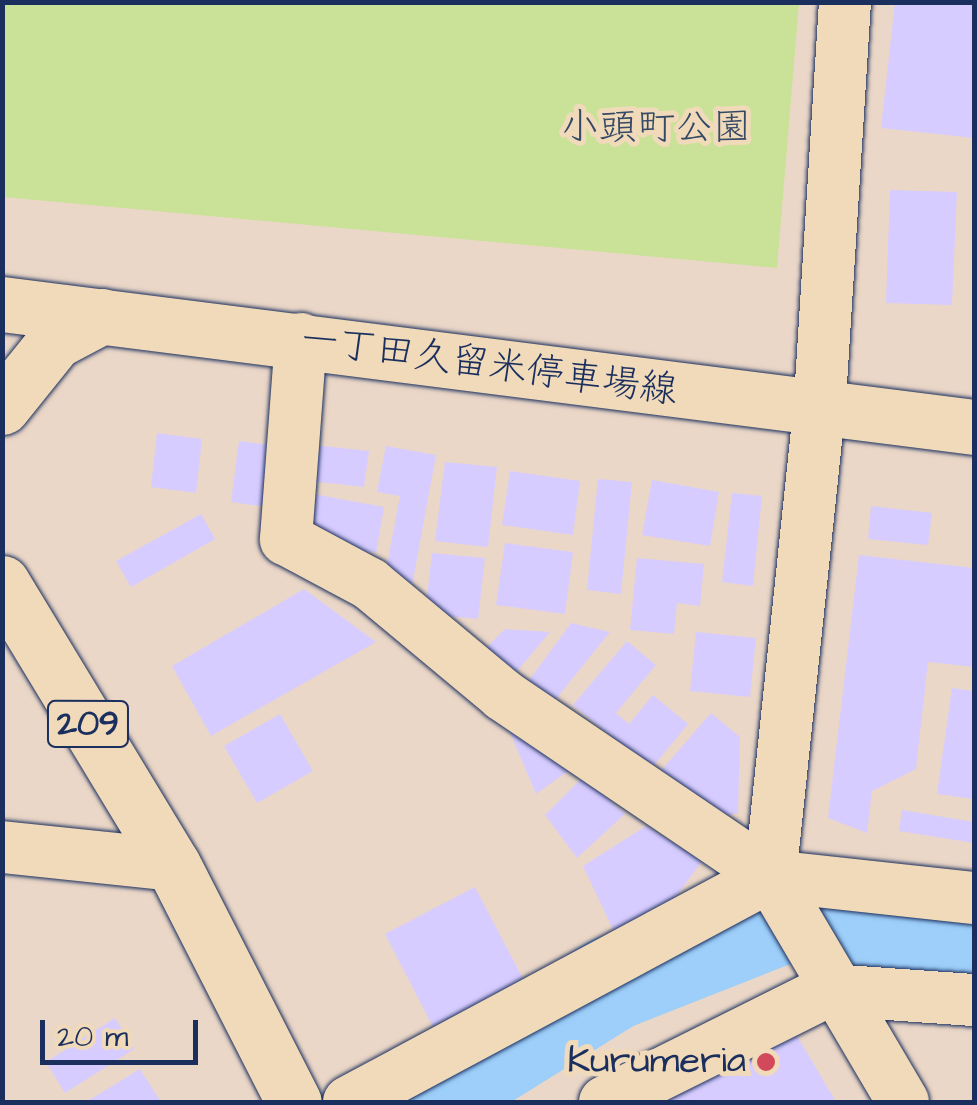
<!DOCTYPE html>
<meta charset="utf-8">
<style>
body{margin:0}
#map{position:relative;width:977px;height:1105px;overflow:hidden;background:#ebd7c7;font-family:"Architects Daughter","Klee One",sans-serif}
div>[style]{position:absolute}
.green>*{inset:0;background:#c9e298}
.river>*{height:95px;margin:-47.5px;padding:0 47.5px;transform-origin:47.5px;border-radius:47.5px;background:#9dcffa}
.building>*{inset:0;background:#d7ccff}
.roads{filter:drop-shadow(0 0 2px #1b2f5e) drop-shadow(0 0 2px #1b2f5e)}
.minor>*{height:52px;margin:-26px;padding:0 26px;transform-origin:26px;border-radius:26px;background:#f0dab9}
.secondary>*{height:55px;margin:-27.5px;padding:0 27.5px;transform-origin:27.5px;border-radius:27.5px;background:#f0dab9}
.trunk>*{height:55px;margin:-27.5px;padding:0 27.5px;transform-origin:27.5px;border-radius:27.5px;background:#f0dab9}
.dots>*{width:28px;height:28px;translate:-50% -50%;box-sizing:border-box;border:5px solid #f0dab9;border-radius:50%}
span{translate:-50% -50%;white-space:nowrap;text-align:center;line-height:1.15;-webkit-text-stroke:10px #f0dab9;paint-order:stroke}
.shield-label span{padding:2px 8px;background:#f0dab9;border:2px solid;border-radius:8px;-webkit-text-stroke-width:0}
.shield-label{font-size:35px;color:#1b2f5e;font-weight:700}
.park-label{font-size:38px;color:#354a67}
.street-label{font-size:38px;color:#1b2f5e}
.poi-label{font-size:38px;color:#1b2f5e}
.right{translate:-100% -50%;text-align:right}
.frame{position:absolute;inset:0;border:5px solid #1b2f5e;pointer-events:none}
.scale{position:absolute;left:40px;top:1020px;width:158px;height:45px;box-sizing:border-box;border:5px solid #1b2f5e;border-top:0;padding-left:12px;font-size:30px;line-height:35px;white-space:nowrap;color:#1b2f5e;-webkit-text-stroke:8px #f0dab9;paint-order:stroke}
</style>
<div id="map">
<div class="green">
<div style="clip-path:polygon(2px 3px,799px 3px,777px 268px,3px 197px)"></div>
</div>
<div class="river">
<div style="left:420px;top:1102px;width:225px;rotate:-31.9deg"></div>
<div style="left:611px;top:983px;width:197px;rotate:-21.5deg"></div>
<div style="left:794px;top:911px;width:181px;rotate:6.7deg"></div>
</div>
<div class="building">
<div style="clip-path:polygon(895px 2px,974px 2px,974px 138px,881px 128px)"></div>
<div style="clip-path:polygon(890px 190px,957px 192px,952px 305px,886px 303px)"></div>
<div style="clip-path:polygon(157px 433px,202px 439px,196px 493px,151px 487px)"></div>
<div style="clip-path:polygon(239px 441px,277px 446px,268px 507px,231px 502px)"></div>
<div style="clip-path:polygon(314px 445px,369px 451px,364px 487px,309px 481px)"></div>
<div style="clip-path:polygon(386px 446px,436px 455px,412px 586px,384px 581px,400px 496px,377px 492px)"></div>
<div style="clip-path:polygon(445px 462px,497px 467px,488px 547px,435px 541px)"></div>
<div style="clip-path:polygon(510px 471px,580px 481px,573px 535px,502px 525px)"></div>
<div style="clip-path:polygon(598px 479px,632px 482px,621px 594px,587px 590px)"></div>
<div style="clip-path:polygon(652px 480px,719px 492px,710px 546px,642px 535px)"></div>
<div style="clip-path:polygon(732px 493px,762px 496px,753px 586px,722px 582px)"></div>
<div style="clip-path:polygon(313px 494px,384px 507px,376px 553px,305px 540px)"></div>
<div style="clip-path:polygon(871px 506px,932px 513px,928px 545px,868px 539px)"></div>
<div style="clip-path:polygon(201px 514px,215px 539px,131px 587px,116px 561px)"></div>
<div style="clip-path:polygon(505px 543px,573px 552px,565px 614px,496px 605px)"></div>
<div style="clip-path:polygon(432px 553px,485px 558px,478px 619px,425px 614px)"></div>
<div style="clip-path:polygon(859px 555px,974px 568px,974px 667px,928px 662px,916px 769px,872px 791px,867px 833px,828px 818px)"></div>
<div style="clip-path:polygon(637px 558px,704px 564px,700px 606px,677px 603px,674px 634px,630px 630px)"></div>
<div style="clip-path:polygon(304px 589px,376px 642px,211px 736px,172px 666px)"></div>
<div style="clip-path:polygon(571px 623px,610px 632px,552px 704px,524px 687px)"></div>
<div style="clip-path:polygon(505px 629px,550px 632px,509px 681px,480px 654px)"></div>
<div style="clip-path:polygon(696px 632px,756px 638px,750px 697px,690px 691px)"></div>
<div style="clip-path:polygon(627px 641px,656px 665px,616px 713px,629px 724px,653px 695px,688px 724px,651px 769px,573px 705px)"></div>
<div style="clip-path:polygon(952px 688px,974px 691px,974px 799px,937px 794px)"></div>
<div style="clip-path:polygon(502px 713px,571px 769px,536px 794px)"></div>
<div style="clip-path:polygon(711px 713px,740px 737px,738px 813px,725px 816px,659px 773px)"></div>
<div style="clip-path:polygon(280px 714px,313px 771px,257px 803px,224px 746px)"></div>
<div style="clip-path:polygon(583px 777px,625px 814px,577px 858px,545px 815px)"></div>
<div style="clip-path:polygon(902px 810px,974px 822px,974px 843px,899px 831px)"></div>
<div style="clip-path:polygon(646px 826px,702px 861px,669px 906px,616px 936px,583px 866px)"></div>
<div style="clip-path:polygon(475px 887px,523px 979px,433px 1027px,385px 934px)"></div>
<div style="clip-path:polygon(115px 1018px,134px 1049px,65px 1093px,46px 1062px)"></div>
<div style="clip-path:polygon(789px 1022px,836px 1102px,652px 1102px)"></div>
<div style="clip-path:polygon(140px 1069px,161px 1102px,86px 1102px)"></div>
</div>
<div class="roads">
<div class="minor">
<div style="left:845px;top:2px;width:411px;rotate:93.6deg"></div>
<div style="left:819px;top:412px;width:467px;rotate:96deg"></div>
<div style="left:770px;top:876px;width:262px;rotate:59.5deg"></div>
<div style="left:301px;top:339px;width:201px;rotate:94.3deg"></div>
<div style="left:286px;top:539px;width:95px;rotate:28.2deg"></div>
<div style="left:370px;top:584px;width:173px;rotate:39.8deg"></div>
<div style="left:503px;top:695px;width:323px;rotate:34.1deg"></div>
<div style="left:770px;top:876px;width:205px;rotate:6.2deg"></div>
<div style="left:2px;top:847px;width:172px;rotate:6deg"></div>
<div style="left:349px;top:1102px;width:478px;rotate:-28.2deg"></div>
<div style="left:605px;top:1102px;width:251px;rotate:-26.5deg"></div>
<div style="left:830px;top:990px;width:144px;rotate:4deg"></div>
</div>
<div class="secondary">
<div style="left:2px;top:304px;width:980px;rotate:7.21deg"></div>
</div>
<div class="trunk">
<div style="left:2px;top:407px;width:85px;rotate:-51.2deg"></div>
<div style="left:55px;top:341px;width:53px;rotate:-28deg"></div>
<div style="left:2px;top:583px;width:330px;rotate:58.8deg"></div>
<div style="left:173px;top:865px;width:266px;rotate:63deg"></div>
</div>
</div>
<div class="dots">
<div style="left:766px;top:1062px;background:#d1495b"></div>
</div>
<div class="shield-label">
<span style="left:88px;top:724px">209</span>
</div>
<div class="park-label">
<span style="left:656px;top:129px">小頭町公園</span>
</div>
<div class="street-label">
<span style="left:489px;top:366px;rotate:8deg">一丁田久留米停車場線</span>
</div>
<div class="poi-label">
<span class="right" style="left:746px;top:1062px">Kurumeria</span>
</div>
<div class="frame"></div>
<div class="scale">20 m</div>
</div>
